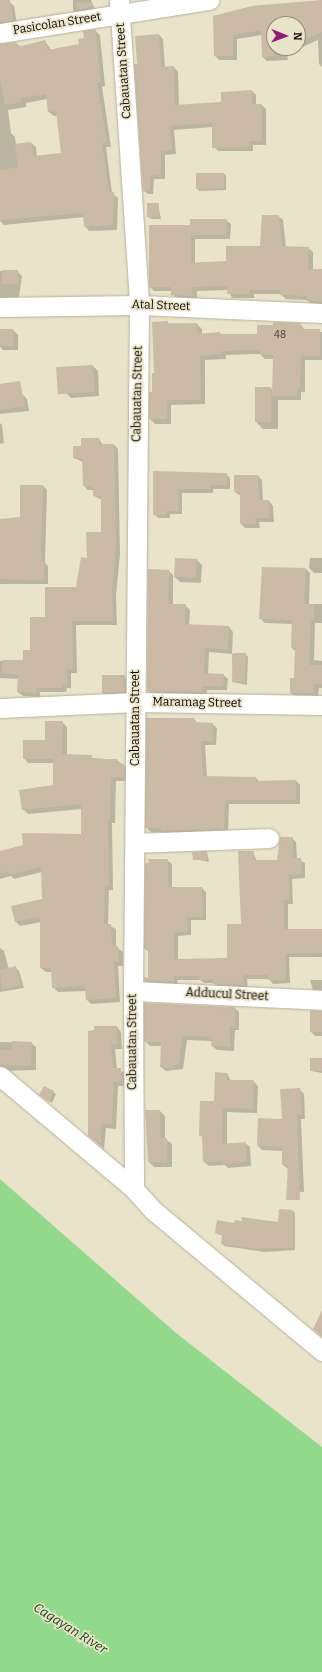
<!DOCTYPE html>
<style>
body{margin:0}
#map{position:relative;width:322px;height:1672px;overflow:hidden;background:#e9e3ca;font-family:Bitter,serif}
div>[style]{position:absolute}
.water>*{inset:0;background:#93d98b}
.shadow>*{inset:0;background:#0003}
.building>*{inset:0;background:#cbbaa6}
.roads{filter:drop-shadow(0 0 1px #b7b199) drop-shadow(0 0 1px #b7b199)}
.minor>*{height:19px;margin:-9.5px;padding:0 9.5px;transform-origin:9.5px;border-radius:9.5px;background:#fff}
span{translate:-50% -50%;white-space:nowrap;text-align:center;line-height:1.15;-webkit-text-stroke:3px #e9e3ca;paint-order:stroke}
.number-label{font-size:10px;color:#3c372c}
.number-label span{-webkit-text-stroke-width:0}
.street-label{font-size:12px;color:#0d0b04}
.water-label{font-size:13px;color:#194714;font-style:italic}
.north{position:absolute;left:266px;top:16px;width:40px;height:40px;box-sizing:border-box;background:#e9e3ca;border:1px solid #918d7b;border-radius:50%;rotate:91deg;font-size:11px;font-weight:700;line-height:16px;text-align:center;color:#0d0b04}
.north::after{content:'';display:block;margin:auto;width:14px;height:18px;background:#921a78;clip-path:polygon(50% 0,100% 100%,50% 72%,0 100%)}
</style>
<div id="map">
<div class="water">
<div style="clip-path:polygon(0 1179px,176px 1333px,322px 1447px,322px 1672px,0 1672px)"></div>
</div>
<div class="shadow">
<div style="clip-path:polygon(0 0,7px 0,14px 6px,17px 24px,0 29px)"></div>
<div style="clip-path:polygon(73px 0,91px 0,95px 10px,76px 13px,73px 10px)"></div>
<div style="clip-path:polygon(evenodd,322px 0,322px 67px,319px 64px,318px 40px,287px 54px,288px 60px,267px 61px,263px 57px,262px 35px,237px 39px,237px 60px,219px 60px,215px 56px,214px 16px,322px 0,274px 24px,298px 24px,298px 48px,274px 48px,274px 24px)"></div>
<div style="clip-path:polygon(evenodd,95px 30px,100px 35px,105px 86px,102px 87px,111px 147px,106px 147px,112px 193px,118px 198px,117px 230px,89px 231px,85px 226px,84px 217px,4px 225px,0 221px,0 44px,16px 43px,21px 47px,45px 41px,51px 50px,80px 45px,95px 30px,47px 99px,49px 112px,54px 116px,58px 116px,62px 154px,37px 157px,36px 147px,31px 143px,16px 145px,15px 137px,11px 133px,8px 110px,26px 107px,26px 103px,47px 99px)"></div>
<div style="clip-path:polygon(159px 35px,163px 39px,165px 68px,174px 67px,178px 72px,179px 106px,222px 103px,252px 91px,256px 95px,256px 105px,262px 105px,266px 109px,266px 145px,253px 145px,253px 151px,218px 151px,214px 147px,213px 127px,174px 130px,176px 154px,165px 155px,165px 179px,154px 179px,153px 194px,148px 194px,143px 190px,138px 65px)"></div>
<div style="clip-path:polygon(224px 174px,226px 176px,226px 190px,199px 191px,197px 188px)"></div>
<div style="clip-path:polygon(158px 204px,161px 219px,151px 219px,148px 216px)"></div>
<div style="clip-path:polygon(278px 216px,283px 220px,286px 247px,308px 248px,313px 252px,313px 270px,322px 270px,322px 306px,312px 305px,308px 300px,286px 299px,280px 294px,254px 294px,254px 298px,232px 298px,228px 290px,197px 291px,197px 300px,176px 299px,172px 291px,154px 291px,150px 287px,191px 226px,226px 220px,231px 224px,230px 239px,195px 239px,195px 263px,227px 262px,261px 247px)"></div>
<div style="clip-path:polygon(0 271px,17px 271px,22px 276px,19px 297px,0 298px)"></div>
<div style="clip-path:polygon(153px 323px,197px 324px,202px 329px,202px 334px,220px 333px,222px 335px,258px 335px,300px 324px,305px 330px,322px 332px,322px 360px,305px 360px,305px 392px,301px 392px,301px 400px,278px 400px,278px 429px,263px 429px,256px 422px,271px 388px,273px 391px,274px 359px,265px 359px,260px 354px,226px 355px,226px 359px,205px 360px,205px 404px,171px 405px,171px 424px,155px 424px,150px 419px,150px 393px,153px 393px,155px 374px)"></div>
<div style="clip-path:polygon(0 330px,13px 330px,18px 335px,18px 350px,3px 350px,0 347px)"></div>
<div style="clip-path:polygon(93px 366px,98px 371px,99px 396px,71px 398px,66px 393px)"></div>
<div style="clip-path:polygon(22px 394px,27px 399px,29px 411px,0 414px,0 398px)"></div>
<div style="clip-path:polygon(0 423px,2px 425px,4px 443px,0 444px)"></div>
<div style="clip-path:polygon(99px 439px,103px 445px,114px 445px,118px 449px,120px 554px,116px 596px,117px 625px,76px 625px,77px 673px,71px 673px,71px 688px,67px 688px,66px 692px,40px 692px,40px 697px,23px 696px,18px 692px,19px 679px,0 678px,0 661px,24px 661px,46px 618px,77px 588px,88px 559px,102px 532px,102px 500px,94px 496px,94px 490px,88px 490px,84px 486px,83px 462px,74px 458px,82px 447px)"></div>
<div style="clip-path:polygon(154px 472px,226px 474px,230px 478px,230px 489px,213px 489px,213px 493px,182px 493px,182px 514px,170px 514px,170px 518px,158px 518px,154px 514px)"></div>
<div style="clip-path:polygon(258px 476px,262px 480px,263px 501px,269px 501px,273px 506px,274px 522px,259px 522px,260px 528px,245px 528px,241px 524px,241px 496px,235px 492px)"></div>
<div style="clip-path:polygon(43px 486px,47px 490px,45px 563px,48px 566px,48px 584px,0 584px,0 520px,21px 517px)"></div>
<div style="clip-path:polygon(310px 558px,322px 558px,322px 573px,314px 573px,309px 568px)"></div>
<div style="clip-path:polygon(197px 560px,202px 565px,201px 583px,180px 582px,175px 577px)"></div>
<div style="clip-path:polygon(306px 569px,310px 573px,309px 604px,322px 604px,322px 623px,315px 623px,314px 660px,322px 661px,322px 688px,319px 688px,318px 698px,295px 698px,291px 693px,291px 679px,295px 680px,296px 652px,292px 648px,293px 624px,265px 623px,260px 618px)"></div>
<div style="clip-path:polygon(169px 571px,173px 575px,173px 605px,185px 605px,190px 610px,189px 625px,229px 627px,233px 632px,232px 654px,209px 652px,208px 674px,223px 675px,228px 679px,227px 690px,207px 690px,206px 696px,152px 695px,148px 690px)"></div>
<div style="clip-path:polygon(232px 654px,246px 654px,248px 657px,247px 685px,233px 682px)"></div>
<div style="clip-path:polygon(124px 676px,129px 681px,128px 696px,108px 697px,103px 692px)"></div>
<div style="clip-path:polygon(194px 719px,198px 724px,212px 724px,217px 728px,216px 745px,205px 745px,207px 777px,256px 778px,260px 782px,296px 781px,300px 785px,300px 804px,229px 804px,228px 833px,167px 835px,163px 832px,151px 832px,146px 827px)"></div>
<div style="clip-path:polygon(62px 722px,67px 727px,67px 756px,117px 760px,128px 769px,128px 781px,116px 781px,115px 823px,112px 823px,113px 890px,109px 890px,108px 925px,116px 929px,116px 947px,123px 952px,123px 966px,118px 966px,120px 1002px,91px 1004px,86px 999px,86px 991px,58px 992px,53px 987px,52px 972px,46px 972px,41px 968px,41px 922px,20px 926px,16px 922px,43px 900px,42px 872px,14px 879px,11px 876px,0 879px,0 852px,82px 835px,82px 809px,28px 814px,23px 809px,54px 786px,54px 763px,28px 763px,24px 758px,46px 741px)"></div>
<div style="clip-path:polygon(292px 838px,296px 842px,297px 859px,305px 863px,305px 878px,292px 879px,293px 904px,288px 904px,288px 930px,322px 930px,322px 957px,289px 957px,290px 983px,273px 984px,269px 979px,247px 979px,248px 989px,218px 988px,214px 983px,204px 983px,200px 980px,177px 980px,178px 986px,149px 984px,145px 980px,149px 979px,149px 952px,145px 949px,167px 860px,172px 864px,172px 888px,202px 888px,206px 892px,206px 920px,191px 920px,191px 935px,178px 936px,178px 960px,228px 959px,242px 925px,253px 852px,257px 861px,278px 861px)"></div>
<div style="clip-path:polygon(207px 852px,209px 862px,194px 859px)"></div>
<div style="clip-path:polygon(0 948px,4px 951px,9px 969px,15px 967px,19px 971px,24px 988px,0 992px)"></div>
<div style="clip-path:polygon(310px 980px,322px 980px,322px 991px,313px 990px)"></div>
<div style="clip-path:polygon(235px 1008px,239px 1012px,239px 1030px,235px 1030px,234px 1051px,217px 1050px,212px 1046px,212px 1041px,187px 1040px,183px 1069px,166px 1071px,161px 1067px,162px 1046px,150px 1046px,145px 1041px)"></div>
<div style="clip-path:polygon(322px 1011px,322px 1036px,315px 1036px,311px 1032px)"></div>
<div style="clip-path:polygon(117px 1027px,121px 1032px,122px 1049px,115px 1049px,117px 1069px,126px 1074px,126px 1086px,118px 1086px,116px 1129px,106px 1128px,104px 1149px,89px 1136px,89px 1031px)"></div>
<div style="clip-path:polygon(0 1042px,31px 1043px,36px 1047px,36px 1070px,0 1071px)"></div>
<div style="clip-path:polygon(311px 1059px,322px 1059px,322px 1073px,311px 1071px)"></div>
<div style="clip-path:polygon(227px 1073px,231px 1081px,253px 1081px,258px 1086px,257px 1113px,227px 1112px,227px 1144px,245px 1143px,250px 1147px,251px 1166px,228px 1168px,225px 1165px,209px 1166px,204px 1162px,203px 1138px,200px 1135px)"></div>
<div style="clip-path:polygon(44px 1087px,56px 1094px,52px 1103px,43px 1097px)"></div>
<div style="clip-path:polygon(300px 1090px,304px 1094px,305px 1119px,301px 1119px,304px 1192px,292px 1191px,288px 1169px,283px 1165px,283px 1151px,262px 1150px,258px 1146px,259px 1119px,283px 1120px)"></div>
<div style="clip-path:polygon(146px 1111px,160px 1111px,165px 1116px,165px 1139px,172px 1144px,172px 1167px,154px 1167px,149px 1162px)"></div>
<div style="clip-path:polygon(293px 1211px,295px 1213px,295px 1250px,265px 1252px,224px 1246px,222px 1243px,223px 1236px,216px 1233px,235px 1224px,279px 1223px)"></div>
</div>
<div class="building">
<div style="clip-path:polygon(0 0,10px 0,13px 20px,0 22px)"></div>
<div style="clip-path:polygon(322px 0,322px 32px,298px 43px,298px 21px,274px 24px,274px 56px,262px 57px,261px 30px,233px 35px,233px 56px,214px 56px,213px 16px,252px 6px)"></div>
<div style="clip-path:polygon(92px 2px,92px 7px,77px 10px,76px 3px)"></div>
<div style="clip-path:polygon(95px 29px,101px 82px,97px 83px,107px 142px,102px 143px,109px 192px,114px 192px,113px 225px,84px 227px,83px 213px,0 220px,0 170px,18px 167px,15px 144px,31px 142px,33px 156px,61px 153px,56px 111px,48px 112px,46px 94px,21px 98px,22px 102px,5px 105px,0 79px,0 44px,16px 42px,17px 47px,45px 40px,48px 50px,79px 44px,78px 39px,84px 38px,83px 31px)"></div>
<div style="clip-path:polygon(159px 34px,161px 67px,174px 66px,175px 105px,221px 102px,221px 92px,252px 90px,252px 104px,262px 104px,262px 141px,249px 141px,249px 147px,212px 148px,212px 123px,170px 126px,172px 150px,161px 151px,161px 175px,150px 176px,150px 190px,143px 191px,134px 64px,137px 64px,135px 36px)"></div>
<div style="clip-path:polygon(196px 173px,224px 173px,224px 188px,196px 189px)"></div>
<div style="clip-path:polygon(147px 203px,159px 203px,159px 217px,147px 217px)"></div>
<div style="clip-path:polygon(262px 215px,279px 215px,282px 246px,309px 247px,308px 269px,322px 269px,322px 302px,307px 301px,307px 296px,280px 295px,280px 290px,250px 290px,250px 294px,227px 294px,227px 286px,192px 287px,193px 296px,171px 295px,171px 287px,149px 287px,149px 225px,190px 225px,190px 219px,227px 219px,226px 235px,191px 235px,191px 263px,226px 261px,226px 246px,260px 246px)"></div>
<div style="clip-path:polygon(2px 270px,18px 270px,18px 284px,2px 284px)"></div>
<div style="clip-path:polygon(168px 321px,168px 324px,197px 323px,198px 334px,220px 332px,220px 334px,257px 334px,257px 325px,273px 325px,273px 322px,300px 323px,300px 329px,320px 329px,320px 356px,301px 356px,300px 388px,297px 388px,297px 396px,272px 396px,273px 355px,260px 355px,260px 350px,222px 351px,222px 354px,200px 356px,201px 400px,167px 400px,167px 419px,149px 419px,149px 392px,152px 392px,152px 373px,154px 373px,152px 322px)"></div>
<div style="clip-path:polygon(0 329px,13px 329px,14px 346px,0 346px)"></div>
<div style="clip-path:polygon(93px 365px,95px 392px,58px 394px,56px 367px)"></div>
<div style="clip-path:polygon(20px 381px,25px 406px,0 410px,0 384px)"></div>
<div style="clip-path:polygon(255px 387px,271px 387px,271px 422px,255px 422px)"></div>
<div style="clip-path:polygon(81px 438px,99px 438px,99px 444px,114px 444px,116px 549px,112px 591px,113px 621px,72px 621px,73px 669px,67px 669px,67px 684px,62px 684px,62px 688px,36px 688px,36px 693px,17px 692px,18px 675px,2px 674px,2px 660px,23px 660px,23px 650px,30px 650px,30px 617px,45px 617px,45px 587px,76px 587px,81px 557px,87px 558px,86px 532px,101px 532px,101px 496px,93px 496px,93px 486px,83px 486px,82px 458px,73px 458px,73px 446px,81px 446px)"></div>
<div style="clip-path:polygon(153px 471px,227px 473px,227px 485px,210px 485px,210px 489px,178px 489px,179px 511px,166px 511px,166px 515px,153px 515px)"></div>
<div style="clip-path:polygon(234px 475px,258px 475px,259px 500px,269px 500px,270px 518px,255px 518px,256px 524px,240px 524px,240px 492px,234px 492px)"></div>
<div style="clip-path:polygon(20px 485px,43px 485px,41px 561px,44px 561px,44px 580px,0 579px,0 519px,20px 517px)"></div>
<div style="clip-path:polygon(175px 558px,197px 559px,196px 578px,174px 577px)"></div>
<div style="clip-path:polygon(262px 567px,306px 568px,304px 604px,314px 604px,314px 619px,311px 619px,309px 665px,322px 665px,322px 684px,314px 684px,314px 694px,290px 693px,290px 678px,294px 678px,295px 648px,291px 648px,292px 620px,259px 619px)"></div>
<div style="clip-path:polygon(148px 569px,169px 570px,168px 604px,186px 604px,185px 624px,229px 626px,228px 650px,205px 648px,204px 673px,224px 674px,223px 686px,202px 686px,202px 692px,147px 691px)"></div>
<div style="clip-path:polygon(233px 653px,246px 653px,245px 683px,232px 682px)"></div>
<div style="clip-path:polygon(102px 675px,125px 675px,124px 692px,102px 693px)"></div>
<div style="clip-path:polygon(146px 718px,194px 718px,194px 722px,213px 723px,213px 741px,201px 741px,203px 776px,256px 777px,256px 781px,296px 780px,296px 800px,225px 800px,224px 829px,161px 831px,161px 828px,145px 828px)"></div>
<div style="clip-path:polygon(45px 721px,63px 721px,62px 754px,92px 755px,92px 759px,117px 759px,117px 763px,124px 764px,124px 777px,111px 777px,110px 819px,108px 819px,109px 886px,105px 886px,104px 924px,111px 924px,112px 946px,118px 946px,119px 962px,114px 962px,116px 998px,86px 1000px,85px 986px,52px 988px,51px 968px,40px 968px,40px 917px,15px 922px,11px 906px,42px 899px,41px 867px,9px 875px,8px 871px,0 873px,0 851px,23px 845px,22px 833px,81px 834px,81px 804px,22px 810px,19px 790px,53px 785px,53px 759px,23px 759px,23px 740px,45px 740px)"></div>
<div style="clip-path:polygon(280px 837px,293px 837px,293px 858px,301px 858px,302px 874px,289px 875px,289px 900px,284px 900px,284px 929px,322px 929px,322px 953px,286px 954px,286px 980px,268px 980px,268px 975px,244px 975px,244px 985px,213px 984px,213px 979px,199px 980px,199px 976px,174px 976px,174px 982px,144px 981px,144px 977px,148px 978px,148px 949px,144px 949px,145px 863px,149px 863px,148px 859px,168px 859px,168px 887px,202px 887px,203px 917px,187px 917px,188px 932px,174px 932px,174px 959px,227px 958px,227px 924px,241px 924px,238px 851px,254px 851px,254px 860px,277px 860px)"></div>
<div style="clip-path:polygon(207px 851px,207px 860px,193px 860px,192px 852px)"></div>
<div style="clip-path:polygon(16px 966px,21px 985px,2px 990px,0 970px)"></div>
<div style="clip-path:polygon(144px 1003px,235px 1007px,235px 1026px,230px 1026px,230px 1047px,211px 1046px,212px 1037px,182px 1036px,179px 1065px,174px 1065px,174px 1068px,160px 1067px,161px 1042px,144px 1042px)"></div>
<div style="clip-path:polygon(310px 1010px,322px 1011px,322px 1032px,310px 1032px)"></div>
<div style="clip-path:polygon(94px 1026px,117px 1026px,117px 1044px,111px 1044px,113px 1068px,121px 1068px,121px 1082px,114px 1082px,112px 1124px,101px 1124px,101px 1144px,88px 1136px,88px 1031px,94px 1030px)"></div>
<div style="clip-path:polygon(12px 1041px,32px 1042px,31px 1066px,0 1065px,0 1050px,12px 1050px)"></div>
<div style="clip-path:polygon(310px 1058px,322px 1058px,322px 1071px,310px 1071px)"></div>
<div style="clip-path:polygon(215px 1072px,227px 1073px,227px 1080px,254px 1080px,253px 1109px,223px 1108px,222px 1144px,246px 1142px,247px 1162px,223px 1164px,222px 1161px,203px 1162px,202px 1136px,199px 1136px,200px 1101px,214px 1101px)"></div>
<div style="clip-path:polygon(44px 1086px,54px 1091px,49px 1102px,39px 1095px)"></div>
<div style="clip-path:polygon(300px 1088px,302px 1115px,297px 1115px,300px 1200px,286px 1200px,288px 1165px,282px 1165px,282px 1147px,257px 1146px,258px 1118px,282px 1119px,280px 1089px)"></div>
<div style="clip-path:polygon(145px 1110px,160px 1110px,160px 1138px,167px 1138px,167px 1163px,148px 1162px)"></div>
<div style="clip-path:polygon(279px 1209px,293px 1210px,293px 1248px,263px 1248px,263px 1250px,221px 1244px,222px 1235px,215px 1233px,217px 1220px,234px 1223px,235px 1220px,242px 1221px,241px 1217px,278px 1222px)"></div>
<div style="clip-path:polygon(322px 1310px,322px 1337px,313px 1329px)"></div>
</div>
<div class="roads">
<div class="minor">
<div style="left:119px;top:0;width:306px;rotate:86.2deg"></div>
<div style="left:139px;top:305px;width:686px;rotate:90.5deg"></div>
<div style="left:133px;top:991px;width:198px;rotate:89.7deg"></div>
<div style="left:134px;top:1189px;width:30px;rotate:48deg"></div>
<div style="left:154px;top:1211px;width:219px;rotate:39.8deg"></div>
<div style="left:0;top:33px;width:212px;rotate:-9deg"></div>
<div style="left:0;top:307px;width:139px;rotate:-0.8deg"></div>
<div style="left:139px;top:305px;width:183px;rotate:2.5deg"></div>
<div style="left:0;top:708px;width:137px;rotate:-2.5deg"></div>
<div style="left:137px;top:702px;width:185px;rotate:0.9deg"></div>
<div style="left:135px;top:843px;width:134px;rotate:-2.1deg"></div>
<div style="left:133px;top:991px;width:189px;rotate:2.7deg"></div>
<div style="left:0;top:1076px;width:175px;rotate:40.1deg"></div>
</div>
</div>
<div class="number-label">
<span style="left:280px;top:336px">48</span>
</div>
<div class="street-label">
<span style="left:57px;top:24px;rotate:-9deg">Pasicolan Street</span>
<span style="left:124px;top:71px;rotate:-94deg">Cabauatan Street</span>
<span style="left:161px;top:306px;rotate:2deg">Atal Street</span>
<span style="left:138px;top:394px;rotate:-89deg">Cabauatan Street</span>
<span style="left:197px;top:703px;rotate:1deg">Maramag Street</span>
<span style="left:136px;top:718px;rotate:-90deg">Cabauatan Street</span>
<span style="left:227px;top:995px;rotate:3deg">Adducul Street</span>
<span style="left:133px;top:1042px;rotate:-90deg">Cabauatan Street</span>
</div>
<div class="water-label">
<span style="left:70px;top:1629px;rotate:32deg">Cagayan River</span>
</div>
<div class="north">N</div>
</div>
